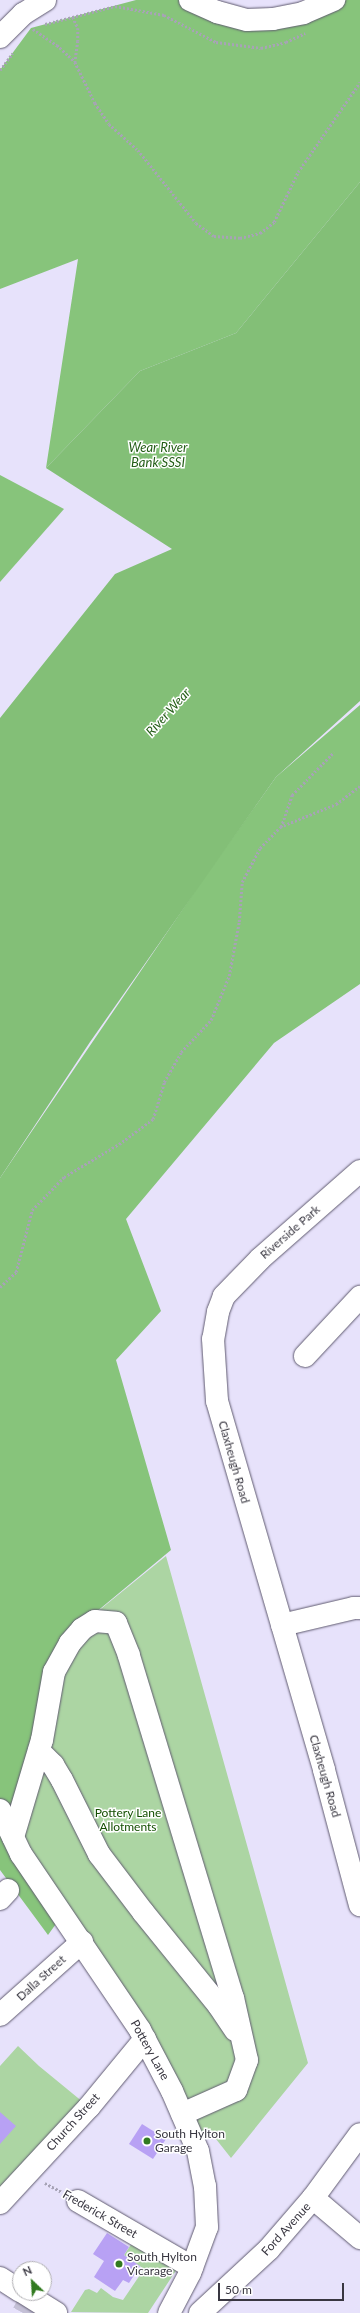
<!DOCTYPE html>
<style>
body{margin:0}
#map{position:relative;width:360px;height:2313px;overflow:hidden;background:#e7e2fb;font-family:Lato,sans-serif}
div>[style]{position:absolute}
.green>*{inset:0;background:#acd5a3}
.forest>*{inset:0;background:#87c47b}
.water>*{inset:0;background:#83bf77}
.building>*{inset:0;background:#b8a1f4}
.minor-tunnel>*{height:22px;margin-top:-11px;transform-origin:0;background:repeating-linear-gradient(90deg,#c4c0d6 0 22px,transparent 0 33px)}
.path>*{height:2.5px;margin-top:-1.25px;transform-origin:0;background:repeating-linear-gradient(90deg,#a7a3b6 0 2px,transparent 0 4px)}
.roads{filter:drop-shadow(0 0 1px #605b70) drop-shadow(0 0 1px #605b70)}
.minor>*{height:22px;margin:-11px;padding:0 11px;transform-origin:11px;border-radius:11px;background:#fff}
.highway>*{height:22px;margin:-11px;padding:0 11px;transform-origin:11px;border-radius:11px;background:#fff}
.dots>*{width:11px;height:11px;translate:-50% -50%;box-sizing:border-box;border:2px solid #fff;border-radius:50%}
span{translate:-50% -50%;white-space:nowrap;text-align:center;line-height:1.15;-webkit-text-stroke:3px #fff;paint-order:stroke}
.street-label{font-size:12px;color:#393741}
.park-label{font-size:12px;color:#134e01}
.poi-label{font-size:12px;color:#393741}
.left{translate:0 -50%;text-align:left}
.water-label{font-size:13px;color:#245e17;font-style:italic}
.north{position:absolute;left:12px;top:2261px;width:40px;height:40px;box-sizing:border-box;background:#fff;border:1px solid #b0afb3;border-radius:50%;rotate:335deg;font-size:11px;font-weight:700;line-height:16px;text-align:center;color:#393741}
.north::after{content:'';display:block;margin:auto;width:14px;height:18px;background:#317a1f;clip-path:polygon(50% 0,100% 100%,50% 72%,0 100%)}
.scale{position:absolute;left:218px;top:2283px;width:126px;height:18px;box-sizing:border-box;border:2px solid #393741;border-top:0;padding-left:5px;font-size:12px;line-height:14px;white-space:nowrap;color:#393741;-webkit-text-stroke:3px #fff;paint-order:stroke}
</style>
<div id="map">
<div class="green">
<div style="clip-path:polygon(166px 1556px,308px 2063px,231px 2158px,212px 2134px,189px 2130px,21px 1854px,60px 1642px)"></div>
<div style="clip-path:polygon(18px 2046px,39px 2066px,89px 2107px,0 2203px,0 2066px)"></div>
<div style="clip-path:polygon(134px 2240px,179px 2266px,148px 2313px,71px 2312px,85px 2290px,89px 2289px,97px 2293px,101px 2288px,113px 2297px,123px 2300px,144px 2269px,124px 2255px)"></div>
</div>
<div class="forest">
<div style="clip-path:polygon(136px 0,190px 0,247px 20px,334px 0,360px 0,360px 182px,236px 333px,140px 371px,46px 468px,78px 259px,0 289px,0 70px,31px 28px)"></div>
<div style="clip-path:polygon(0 475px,64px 509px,0 582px)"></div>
<div style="clip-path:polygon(360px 705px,360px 984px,274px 1043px,126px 1219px,161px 1311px,116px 1360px,171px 1550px,60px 1642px,13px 1837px,63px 1914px,48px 1935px,0 1870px,0 1178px,202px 881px,276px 777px)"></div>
</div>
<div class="water">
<div style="clip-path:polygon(360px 182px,360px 701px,276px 777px,90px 1042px,0 1178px,0 718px,115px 574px,172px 549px,46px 468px,140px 371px,236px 333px)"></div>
</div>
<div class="building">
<div style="clip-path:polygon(0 2112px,16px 2126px,0 2144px)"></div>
<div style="clip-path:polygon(142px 2124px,166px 2139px,153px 2159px,129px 2144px)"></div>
<div style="clip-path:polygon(107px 2233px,129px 2247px,124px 2255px,140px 2266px,129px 2283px,123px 2280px,115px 2291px,94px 2277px,104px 2261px,93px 2254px)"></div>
</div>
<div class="minor-tunnel">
<div style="left:23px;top:2313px;width:17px;rotate:-62deg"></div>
</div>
<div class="path">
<div style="left:73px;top:17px;width:12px;rotate:66deg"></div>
<div style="left:78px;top:28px;width:13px;rotate:90deg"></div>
<div style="left:78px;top:41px;width:21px;rotate:98deg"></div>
<div style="left:45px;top:24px;width:72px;rotate:-14.4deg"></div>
<div style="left:115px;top:6px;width:50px;rotate:10.4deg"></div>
<div style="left:164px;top:15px;width:59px;rotate:27.4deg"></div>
<div style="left:216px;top:42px;width:45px;rotate:7.6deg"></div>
<div style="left:261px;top:48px;width:26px;rotate:-13deg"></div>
<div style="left:286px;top:42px;width:21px;rotate:-25deg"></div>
<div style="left:33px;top:29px;width:29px;rotate:34deg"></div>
<div style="left:57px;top:45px;width:25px;rotate:43deg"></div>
<div style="left:75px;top:62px;width:46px;rotate:64deg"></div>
<div style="left:95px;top:103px;width:25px;rotate:56deg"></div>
<div style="left:109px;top:124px;width:39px;rotate:42deg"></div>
<div style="left:138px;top:150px;width:93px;rotate:51.5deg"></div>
<div style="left:196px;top:223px;width:22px;rotate:36deg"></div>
<div style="left:214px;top:236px;width:26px;rotate:4deg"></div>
<div style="left:240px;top:238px;width:21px;rotate:-14deg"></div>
<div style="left:260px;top:233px;width:18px;rotate:-38deg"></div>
<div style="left:274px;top:222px;width:55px;rotate:-64.4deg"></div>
<div style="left:298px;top:172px;width:109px;rotate:-55.4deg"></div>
<div style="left:0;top:70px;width:21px;rotate:-53deg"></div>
<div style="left:281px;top:827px;width:34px;rotate:-71deg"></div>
<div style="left:292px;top:795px;width:60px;rotate:-45.7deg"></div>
<div style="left:0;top:1287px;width:22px;rotate:-43deg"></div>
<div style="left:16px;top:1272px;width:64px;rotate:-75.5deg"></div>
<div style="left:32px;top:1210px;width:46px;rotate:-45.9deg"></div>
<div style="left:64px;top:1177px;width:64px;rotate:-31deg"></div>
<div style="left:119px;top:1144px;width:42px;rotate:-36.3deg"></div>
<div style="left:153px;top:1119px;width:39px;rotate:-73deg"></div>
<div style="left:164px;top:1082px;width:34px;rotate:-60deg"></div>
<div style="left:181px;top:1052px;width:44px;rotate:-46.8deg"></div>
<div style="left:211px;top:1020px;width:48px;rotate:-67.8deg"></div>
<div style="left:229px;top:976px;width:55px;rotate:-79.5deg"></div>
<div style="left:239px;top:922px;width:40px;rotate:-85.7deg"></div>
<div style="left:242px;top:882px;width:38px;rotate:-62deg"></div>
<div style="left:260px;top:848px;width:29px;rotate:-46deg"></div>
<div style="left:280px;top:827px;width:61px;rotate:-22.3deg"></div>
<div style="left:336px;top:804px;width:30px;rotate:-37deg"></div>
<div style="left:45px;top:2183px;width:19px;rotate:28deg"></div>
</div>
<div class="roads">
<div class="minor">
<div style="left:190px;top:0;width:30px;rotate:24deg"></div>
<div style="left:217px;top:12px;width:31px;rotate:15deg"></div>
<div style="left:247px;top:20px;width:26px;rotate:-2deg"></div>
<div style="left:273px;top:19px;width:31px;rotate:-11deg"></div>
<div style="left:303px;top:13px;width:34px;rotate:-23deg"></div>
<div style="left:360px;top:1171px;width:133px;rotate:138.7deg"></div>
<div style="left:260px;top:1259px;width:52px;rotate:134.2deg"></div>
<div style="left:224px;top:1296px;width:17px;rotate:111deg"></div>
<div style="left:218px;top:1312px;width:27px;rotate:100deg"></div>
<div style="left:213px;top:1339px;width:62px;rotate:86.3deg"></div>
<div style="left:217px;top:1401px;width:384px;rotate:73.8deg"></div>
<div style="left:324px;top:1770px;width:140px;rotate:75.1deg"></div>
<div style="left:305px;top:1356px;width:81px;rotate:-47deg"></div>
<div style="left:282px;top:1625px;width:74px;rotate:-13.3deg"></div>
<div style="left:354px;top:1608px;width:6px"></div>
<div style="left:39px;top:1751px;width:20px;rotate:45deg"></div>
<div style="left:53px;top:1765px;width:17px;rotate:59deg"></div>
<div style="left:62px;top:1780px;width:83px;rotate:63.4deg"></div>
<div style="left:99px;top:1854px;width:73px;rotate:52.8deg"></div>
<div style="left:143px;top:1912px;width:121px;rotate:51deg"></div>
<div style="left:219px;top:2006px;width:29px;rotate:56deg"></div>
<div style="left:0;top:1810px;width:49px;rotate:64.5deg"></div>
<div style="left:21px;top:1854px;width:212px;rotate:55.9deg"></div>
<div style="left:140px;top:2030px;width:69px;rotate:62.3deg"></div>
<div style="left:172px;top:2091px;width:65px;rotate:66.6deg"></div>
<div style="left:198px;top:2151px;width:36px;rotate:79deg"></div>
<div style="left:205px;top:2186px;width:41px;rotate:87.2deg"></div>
<div style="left:207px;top:2227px;width:49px;rotate:110.3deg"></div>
<div style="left:190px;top:2273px;width:45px;rotate:117.7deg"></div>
<div style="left:13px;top:1837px;width:101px;rotate:-73.4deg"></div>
<div style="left:42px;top:1740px;width:69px;rotate:-80deg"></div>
<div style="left:54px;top:1672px;width:33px;rotate:-61deg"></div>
<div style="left:70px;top:1643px;width:18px;rotate:-49deg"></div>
<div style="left:82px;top:1629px;width:15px;rotate:-32deg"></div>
<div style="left:95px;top:1621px;width:21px;rotate:5deg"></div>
<div style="left:116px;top:1623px;width:35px;rotate:68deg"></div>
<div style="left:129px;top:1656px;width:357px;rotate:73.1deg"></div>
<div style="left:233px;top:1998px;width:64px;rotate:77.3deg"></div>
<div style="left:247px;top:2060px;width:32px;rotate:110deg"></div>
<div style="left:236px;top:2090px;width:59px;rotate:156deg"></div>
<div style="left:0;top:1899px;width:12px;rotate:-48deg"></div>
<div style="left:0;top:2015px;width:110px;rotate:-41.7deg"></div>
<div style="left:313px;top:2198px;width:62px;rotate:40.4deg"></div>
<div style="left:78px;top:2201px;width:132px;rotate:30.1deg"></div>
<div style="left:0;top:2203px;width:131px;rotate:-47.2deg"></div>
<div style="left:89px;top:2107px;width:88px;rotate:-50.5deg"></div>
<div style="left:0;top:2278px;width:24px;rotate:33deg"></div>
<div style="left:24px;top:2293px;width:38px;rotate:32deg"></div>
<div style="left:200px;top:2313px;width:94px;rotate:-42.8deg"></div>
<div style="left:269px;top:2249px;width:67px;rotate:-49.2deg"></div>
<div style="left:313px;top:2198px;width:79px;rotate:-53.7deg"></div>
</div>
<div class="highway">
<div style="left:0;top:37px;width:33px;rotate:-45deg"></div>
<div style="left:23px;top:14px;width:26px;rotate:-32deg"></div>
</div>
</div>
<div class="dots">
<div style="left:147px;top:2141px;background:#317a1f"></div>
<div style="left:119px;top:2264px;background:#317a1f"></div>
</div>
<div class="street-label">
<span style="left:290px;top:1232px;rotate:-41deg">Riverside Park</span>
<span style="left:234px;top:1462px;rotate:74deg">Claxheugh Road</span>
<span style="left:325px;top:1776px;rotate:74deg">Claxheugh Road</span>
<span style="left:41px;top:1978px;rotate:-42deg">Dalla Street</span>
<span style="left:150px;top:2050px;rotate:61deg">Pottery Lane</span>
<span style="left:73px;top:2122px;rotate:-48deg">Church Street</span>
<span style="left:100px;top:2214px;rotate:30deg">Frederick Street</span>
<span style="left:286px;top:2229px;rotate:-48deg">Ford Avenue</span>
</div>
<div class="park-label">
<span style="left:128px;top:1820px">Pottery Lane<br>Allotments</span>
</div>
<div class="poi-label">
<span class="left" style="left:155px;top:2141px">South Hylton<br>Garage</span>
<span class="left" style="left:127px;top:2264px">South Hylton<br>Vicarage</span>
</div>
<div class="water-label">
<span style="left:158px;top:455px">Wear River<br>Bank SSSI</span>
<span style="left:168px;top:712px;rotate:-48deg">River Wear</span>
</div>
<div class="north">N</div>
<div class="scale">50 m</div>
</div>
